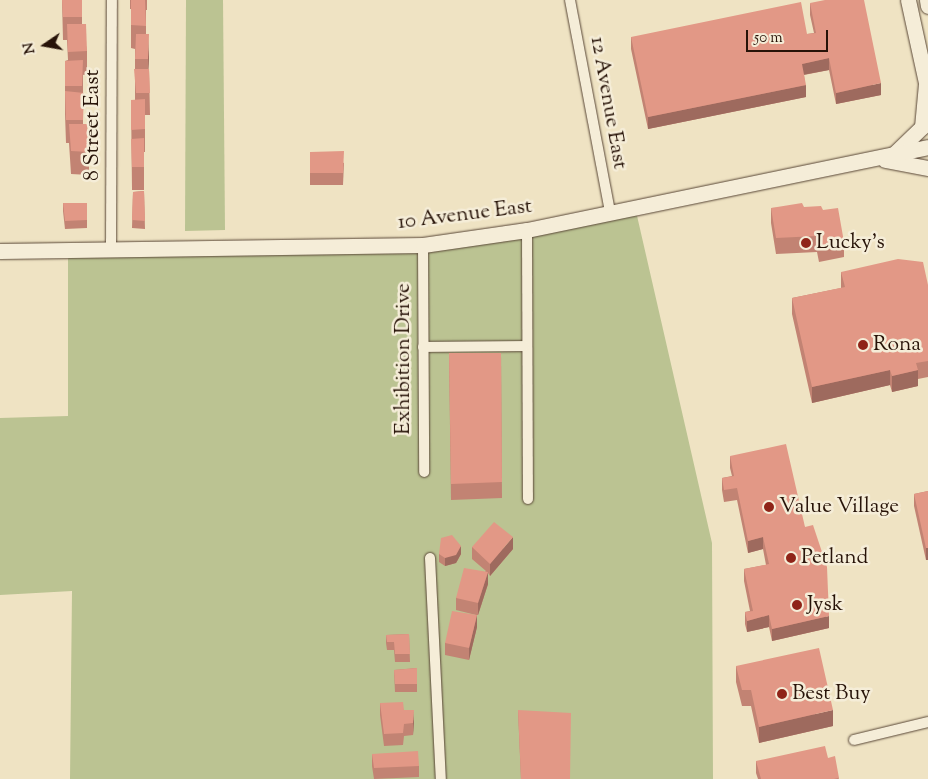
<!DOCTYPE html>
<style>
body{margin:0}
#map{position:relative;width:928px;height:779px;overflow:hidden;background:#efe3c3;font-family:"Sorts Mill Goudy",serif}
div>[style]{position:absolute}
.green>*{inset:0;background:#bbc392}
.roads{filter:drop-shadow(0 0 1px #594737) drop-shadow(0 0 1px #594737)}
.street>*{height:10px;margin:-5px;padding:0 5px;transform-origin:5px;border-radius:5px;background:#f5edd8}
.secondary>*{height:15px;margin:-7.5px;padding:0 7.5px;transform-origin:7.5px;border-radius:7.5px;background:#f5edd8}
.wall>*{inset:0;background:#c28373}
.shaded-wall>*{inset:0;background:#9e6a5e}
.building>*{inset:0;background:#e29886}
.dots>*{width:14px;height:14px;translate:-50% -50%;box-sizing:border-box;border:2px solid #f5edd8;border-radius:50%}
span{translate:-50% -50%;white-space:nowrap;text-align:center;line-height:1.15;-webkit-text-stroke:5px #f5edd8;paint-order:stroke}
.street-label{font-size:21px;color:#271308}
.poi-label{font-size:21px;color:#271308}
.left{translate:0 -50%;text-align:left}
.north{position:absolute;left:20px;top:20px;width:50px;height:50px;-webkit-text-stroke:4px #f5edd8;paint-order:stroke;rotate:258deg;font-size:14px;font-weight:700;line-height:20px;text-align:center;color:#271308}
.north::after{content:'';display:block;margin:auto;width:18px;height:22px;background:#271308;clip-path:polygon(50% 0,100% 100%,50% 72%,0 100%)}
.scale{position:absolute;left:746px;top:30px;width:82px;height:22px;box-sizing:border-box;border:2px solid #271308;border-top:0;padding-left:6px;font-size:15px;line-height:18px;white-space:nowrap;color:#271308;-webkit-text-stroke:4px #f5edd8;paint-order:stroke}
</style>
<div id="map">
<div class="green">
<div style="clip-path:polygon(186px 0,223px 0,225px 230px,185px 231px)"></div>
<div style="clip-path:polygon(635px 207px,712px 543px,713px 779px,70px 779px,72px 591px,0 595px,0 418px,68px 416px,68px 254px,420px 249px)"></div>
</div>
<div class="roads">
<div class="street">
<div style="left:570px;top:0;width:216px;rotate:79.3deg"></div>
<div style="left:527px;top:230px;width:269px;rotate:89.8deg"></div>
<div style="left:423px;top:245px;width:227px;rotate:89.7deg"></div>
<div style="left:111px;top:251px;width:251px;rotate:-89.8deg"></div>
<div style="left:423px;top:347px;width:101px;rotate:-0.6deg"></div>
<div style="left:430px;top:558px;width:221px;rotate:87.2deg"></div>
<div style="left:854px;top:740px;width:76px;rotate:-13.7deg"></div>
</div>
<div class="secondary">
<div style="left:908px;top:0;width:94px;rotate:77.7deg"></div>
<div style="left:927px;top:0;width:6px;rotate:81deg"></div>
<div style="left:894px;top:154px;width:39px;rotate:-44deg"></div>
<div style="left:922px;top:127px;width:43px;rotate:-84.7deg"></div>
<div style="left:885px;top:160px;width:44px;rotate:10.5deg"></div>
<div style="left:0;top:251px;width:423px;rotate:-0.8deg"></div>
<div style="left:423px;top:245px;width:105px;rotate:-8.2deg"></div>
<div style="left:527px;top:230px;width:409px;rotate:-11.7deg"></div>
</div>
</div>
<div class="wall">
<div style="clip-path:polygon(62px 0,82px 0,82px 24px,87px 51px,87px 74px,83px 75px,83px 124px,89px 152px,89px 175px,71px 174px,69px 143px,66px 143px,65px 114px,65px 61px,68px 60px,67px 40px,63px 40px)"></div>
<div style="clip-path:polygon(130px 0,147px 0,147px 10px,146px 10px,146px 34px,149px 57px,148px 69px,149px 69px,150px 115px,145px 115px,145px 152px,144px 152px,144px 190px,132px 190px,131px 100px,135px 100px,135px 49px,131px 48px,131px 9px,130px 9px)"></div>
<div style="clip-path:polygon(810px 3px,881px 95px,836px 104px,829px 70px,804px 75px,806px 97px,648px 129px,631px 49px,631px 37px,807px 34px,814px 33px,810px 15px)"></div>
<div style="clip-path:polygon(310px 152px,344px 163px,343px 185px,310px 185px)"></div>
<div style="clip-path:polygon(144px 191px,145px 229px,132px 228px,133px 192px)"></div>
<div style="clip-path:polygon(63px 203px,87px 203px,87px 228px,65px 229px,63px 211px)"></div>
<div style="clip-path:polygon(804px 207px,823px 210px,844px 242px,844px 257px,819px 262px,817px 252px,776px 254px,771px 223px,771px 208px)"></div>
<div style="clip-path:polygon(841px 272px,928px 285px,928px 377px,918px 379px,918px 386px,892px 392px,890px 385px,812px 403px,792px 314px,792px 298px,841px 288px)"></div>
<div style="clip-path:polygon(449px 353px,501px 353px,502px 498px,451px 500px)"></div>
<div style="clip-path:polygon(730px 456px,805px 527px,829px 628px,772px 641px,769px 627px,747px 632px,745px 624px,745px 612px,750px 611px,744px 581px,744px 569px,766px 565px,763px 549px,748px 553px,737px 500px,724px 502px,722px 490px,722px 478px,732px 476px,730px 468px)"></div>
<div style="clip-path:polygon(928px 491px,928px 560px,926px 560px,914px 506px,914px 494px)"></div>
<div style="clip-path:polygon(472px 547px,513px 549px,490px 576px,488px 573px,488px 584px,478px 615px,477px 615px,477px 627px,469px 660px,445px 655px,445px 643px,476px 615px,456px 610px,456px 598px,486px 571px,472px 559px)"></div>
<div style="clip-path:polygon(439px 554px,461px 554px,456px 563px,445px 566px,439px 562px)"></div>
<div style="clip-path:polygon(409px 634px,410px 662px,395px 662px,394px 650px,387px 650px,386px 643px,386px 635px)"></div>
<div style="clip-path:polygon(736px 666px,833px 726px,759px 743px,751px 706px,742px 706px,736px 682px)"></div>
<div style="clip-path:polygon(417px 668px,417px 692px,395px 692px,394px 670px)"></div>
<div style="clip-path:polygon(380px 703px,404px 710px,414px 721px,413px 735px,404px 736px,403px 745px,384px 746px,380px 715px)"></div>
<div style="clip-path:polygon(518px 710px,570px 779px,521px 779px)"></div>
<div style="clip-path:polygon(372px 754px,419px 766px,419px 777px,374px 779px,372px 766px)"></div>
<div style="clip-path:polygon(828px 758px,839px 779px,758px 779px,756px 773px,756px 761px)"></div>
</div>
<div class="shaded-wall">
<div style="clip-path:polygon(149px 34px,149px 57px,148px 82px,148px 59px)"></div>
<div style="clip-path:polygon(829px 58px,829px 70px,802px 75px,802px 64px)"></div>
<div style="clip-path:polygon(881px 83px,881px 95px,836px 104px,836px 93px)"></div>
<div style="clip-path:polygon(806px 85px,806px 97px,648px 129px,648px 117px)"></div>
<div style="clip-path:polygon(890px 370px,890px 385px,812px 403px,812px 387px)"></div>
<div style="clip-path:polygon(918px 370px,918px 386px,892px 392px,892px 376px)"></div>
<div style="clip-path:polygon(513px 537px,513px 549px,490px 576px,490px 564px)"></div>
<div style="clip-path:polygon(763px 537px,763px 549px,748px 553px,748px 541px)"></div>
<div style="clip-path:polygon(461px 546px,461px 554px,456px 563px,445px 566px,445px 558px)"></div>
<div style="clip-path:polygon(926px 548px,928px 548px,928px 560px,926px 560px)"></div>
<div style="clip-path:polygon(488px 572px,488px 584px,478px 615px,478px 603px)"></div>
<div style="clip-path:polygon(477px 615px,477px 627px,469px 660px,469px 648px)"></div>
<div style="clip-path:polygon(769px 615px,769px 627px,747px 632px,747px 621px)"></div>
<div style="clip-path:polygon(829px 616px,829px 628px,772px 641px,772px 629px)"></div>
<div style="clip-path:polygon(414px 710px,414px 721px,413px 735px,413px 723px)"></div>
<div style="clip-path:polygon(833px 710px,833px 726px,759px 743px,759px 727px)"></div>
</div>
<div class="building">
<div style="clip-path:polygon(62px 0,82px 0,82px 17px,63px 17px)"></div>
<div style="clip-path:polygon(131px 0,145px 0,146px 26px,131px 25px)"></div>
<div style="clip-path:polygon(825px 0,864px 0,881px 83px,836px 93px,829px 58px,802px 64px,806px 85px,648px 117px,631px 37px,801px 2px,807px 34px,816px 33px,810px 3px)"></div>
<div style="clip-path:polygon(67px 24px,86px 24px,87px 51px,68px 52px)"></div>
<div style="clip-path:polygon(136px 34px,149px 34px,148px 59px,135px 59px)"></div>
<div style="clip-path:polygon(83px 60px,82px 86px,65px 86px,65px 61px)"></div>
<div style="clip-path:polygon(134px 69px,149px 69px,150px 93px,136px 93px)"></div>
<div style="clip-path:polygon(65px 91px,84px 93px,83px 120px,66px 120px)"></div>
<div style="clip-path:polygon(145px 99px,145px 129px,131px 130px,131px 100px)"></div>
<div style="clip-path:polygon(69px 124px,87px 124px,89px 152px,71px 151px)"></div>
<div style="clip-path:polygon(144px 138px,144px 167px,132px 167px,131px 139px)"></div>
<div style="clip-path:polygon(344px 151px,343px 173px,310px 173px,310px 152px)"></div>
<div style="clip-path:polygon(144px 191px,145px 221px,132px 220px,133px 192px)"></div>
<div style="clip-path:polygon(63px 203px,87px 203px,87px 220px,65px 221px)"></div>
<div style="clip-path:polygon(802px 203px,804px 207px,821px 206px,823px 210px,838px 208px,844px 242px,819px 246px,817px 236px,776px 238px,771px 208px)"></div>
<div style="clip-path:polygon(898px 259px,923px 262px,928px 285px,928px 361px,916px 363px,918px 370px,892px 376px,890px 370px,812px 387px,792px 298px,845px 287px,841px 272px)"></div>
<div style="clip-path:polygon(449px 353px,501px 353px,502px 482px,451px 484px)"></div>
<div style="clip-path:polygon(786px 444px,805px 527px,813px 525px,827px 567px,829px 616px,772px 629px,769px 615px,747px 621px,745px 612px,753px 611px,744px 569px,769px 564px,763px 537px,748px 541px,737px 488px,724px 490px,722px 478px,734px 476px,730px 456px)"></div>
<div style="clip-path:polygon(928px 491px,928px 548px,926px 548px,914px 494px)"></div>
<div style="clip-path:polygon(494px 522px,513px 537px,490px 564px,472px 547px)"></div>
<div style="clip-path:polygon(452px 535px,461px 546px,456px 555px,445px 558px,439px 554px,441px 538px)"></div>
<div style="clip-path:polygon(464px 568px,488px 572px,478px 603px,456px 598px)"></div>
<div style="clip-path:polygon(452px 611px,477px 615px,469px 648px,445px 643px)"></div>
<div style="clip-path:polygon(409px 634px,410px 654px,395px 654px,394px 642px,387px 642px,386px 635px)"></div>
<div style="clip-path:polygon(819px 648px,833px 710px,759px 727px,751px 690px,742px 690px,736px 666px)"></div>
<div style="clip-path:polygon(417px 668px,417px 684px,395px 684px,394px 670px)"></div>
<div style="clip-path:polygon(403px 702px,404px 710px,414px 710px,413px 723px,404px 724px,403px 733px,384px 734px,380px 703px)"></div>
<div style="clip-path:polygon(518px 710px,571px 713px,570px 779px,521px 779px)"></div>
<div style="clip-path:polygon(825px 746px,828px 758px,835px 756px,839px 778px,834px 779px,761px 779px,756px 761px)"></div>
<div style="clip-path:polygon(418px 751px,419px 766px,374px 768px,372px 754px)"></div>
</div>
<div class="dots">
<div style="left:806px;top:243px;background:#8f2418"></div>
<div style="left:863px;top:345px;background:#8f2418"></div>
<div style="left:769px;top:507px;background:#8f2418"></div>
<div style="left:791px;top:558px;background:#8f2418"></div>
<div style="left:797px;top:605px;background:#8f2418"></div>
<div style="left:782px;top:694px;background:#8f2418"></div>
</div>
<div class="street-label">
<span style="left:608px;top:103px;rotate:80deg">12 Avenue East</span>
<span style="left:93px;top:125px;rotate:-90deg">8 Street East</span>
<span style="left:465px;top:215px;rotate:-7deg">10 Avenue East</span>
<span style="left:404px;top:359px;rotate:-90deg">Exhibition Drive</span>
</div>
<div class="poi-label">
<span class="left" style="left:816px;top:243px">Lucky's</span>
<span class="left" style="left:873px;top:345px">Rona</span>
<span class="left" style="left:779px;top:507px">Value Village</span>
<span class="left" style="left:801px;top:558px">Petland</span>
<span class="left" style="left:807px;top:605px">Jysk</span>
<span class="left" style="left:792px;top:694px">Best Buy</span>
</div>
<div class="north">N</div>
<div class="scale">50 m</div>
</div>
